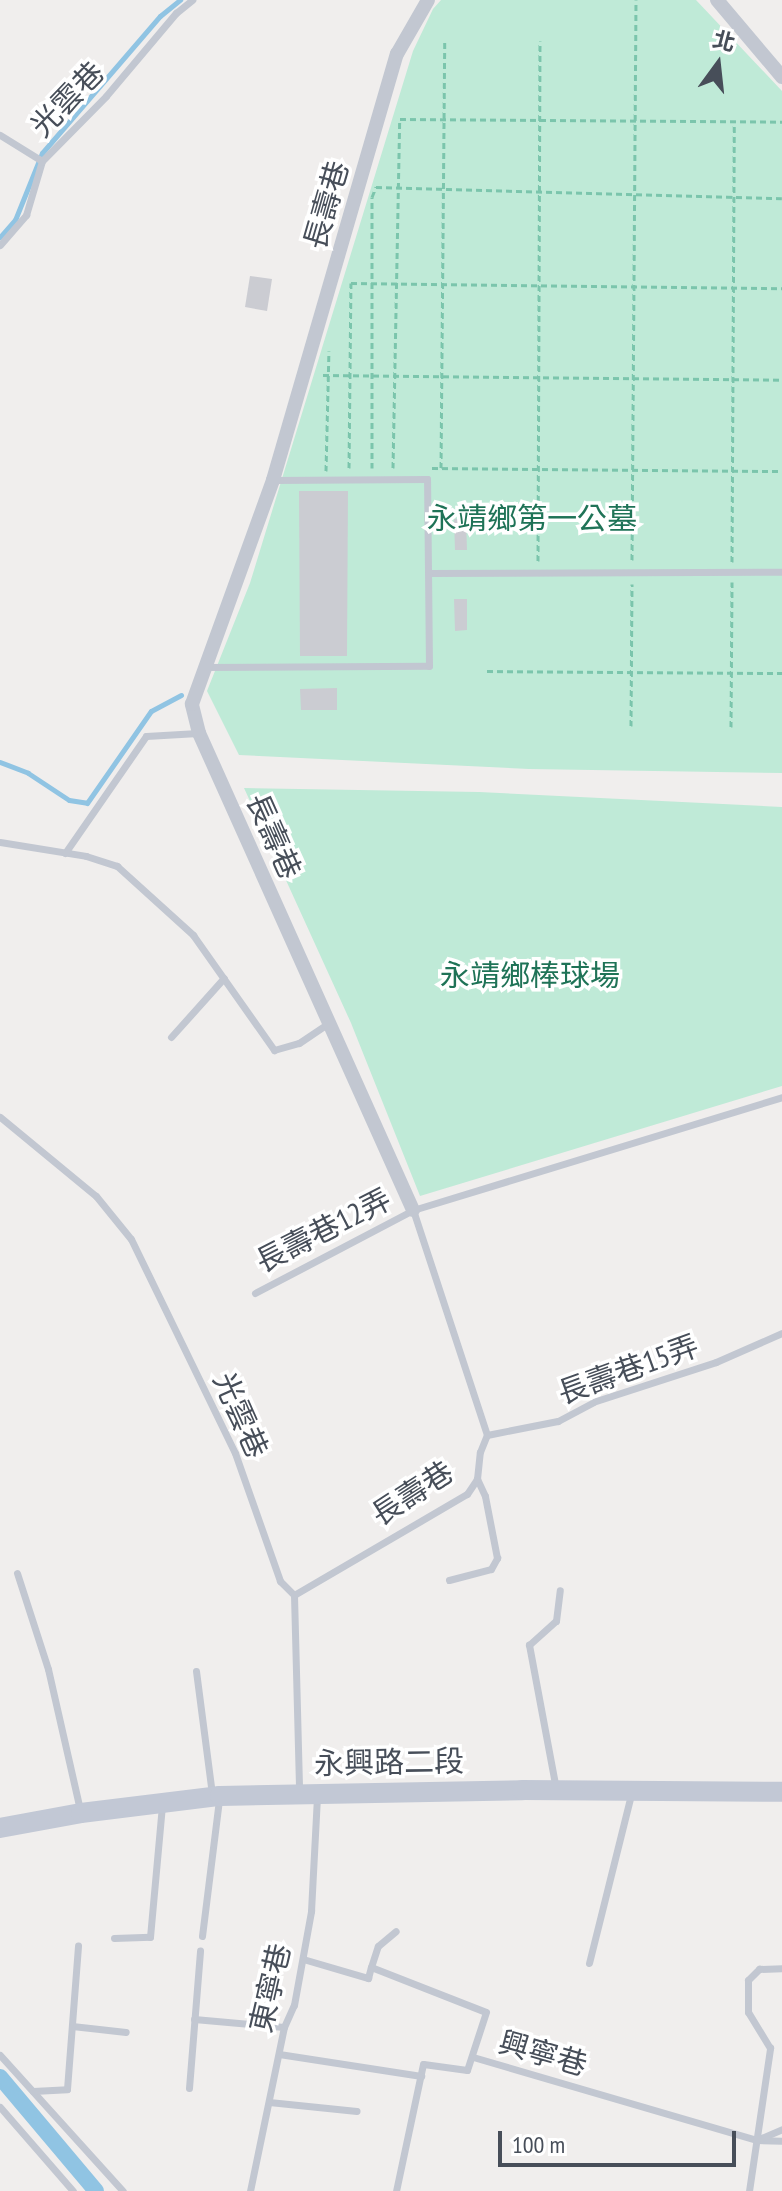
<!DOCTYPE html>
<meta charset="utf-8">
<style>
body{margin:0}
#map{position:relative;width:782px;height:2191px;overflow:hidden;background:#f0eeed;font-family:"PT Sans Narrow","Noto Sans TC",sans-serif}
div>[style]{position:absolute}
.green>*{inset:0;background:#bfead7}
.stream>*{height:5px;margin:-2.5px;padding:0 2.5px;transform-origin:2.5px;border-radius:2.5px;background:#90c4e3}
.canal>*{height:16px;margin:-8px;padding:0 8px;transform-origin:8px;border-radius:8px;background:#90c4e3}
.building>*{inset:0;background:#cbccd2}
.path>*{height:3px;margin-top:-1.5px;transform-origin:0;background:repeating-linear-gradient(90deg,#7bc5ac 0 6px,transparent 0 10px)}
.lane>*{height:7px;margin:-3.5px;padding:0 3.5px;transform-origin:3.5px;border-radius:3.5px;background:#c2c7d1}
.street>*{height:14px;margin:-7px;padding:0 7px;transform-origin:7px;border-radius:7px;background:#c2c7d1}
.secondary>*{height:20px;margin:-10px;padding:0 10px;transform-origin:10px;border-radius:10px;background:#c2c8d5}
span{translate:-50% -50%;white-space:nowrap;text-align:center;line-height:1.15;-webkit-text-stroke:7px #fff;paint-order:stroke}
.street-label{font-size:30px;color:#474e59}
.park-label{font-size:30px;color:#1f7357}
.north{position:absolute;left:678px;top:24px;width:80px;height:80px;-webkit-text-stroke:6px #fff;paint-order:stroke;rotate:15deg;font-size:22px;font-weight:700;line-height:32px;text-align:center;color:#474e59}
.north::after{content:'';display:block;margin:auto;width:28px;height:36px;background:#474e59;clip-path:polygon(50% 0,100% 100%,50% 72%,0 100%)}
.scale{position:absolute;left:498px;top:2131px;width:238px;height:36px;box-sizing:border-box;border:4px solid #474e59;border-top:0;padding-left:10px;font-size:24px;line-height:28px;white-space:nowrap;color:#474e59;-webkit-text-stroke:6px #fff;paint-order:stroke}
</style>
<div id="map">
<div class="green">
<div style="clip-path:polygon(441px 0,696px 0,782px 91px,782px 773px,529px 769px,239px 755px,207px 691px,250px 583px,413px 51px,433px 9px)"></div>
<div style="clip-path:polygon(244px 788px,479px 792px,782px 807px,782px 1086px,420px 1196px,351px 1023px)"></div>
</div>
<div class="stream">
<div style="left:0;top:237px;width:23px;rotate:-49deg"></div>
<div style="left:15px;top:220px;width:72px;rotate:-68.1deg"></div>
<div style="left:42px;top:153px;width:181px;rotate:-49.3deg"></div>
<div style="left:160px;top:16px;width:26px;rotate:-39deg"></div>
<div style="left:0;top:762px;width:30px;rotate:21deg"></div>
<div style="left:28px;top:773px;width:49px;rotate:33.4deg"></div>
<div style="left:69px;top:800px;width:18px;rotate:9deg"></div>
<div style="left:87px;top:803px;width:112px;rotate:-55.2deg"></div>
<div style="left:151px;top:711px;width:34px;rotate:-28deg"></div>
</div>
<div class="canal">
<div style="left:0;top:2077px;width:149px;rotate:49.9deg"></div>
</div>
<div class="building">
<div style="clip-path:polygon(250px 276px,272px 279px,267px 311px,245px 307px)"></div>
<div style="clip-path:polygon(299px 491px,348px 491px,347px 656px,300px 656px)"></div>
<div style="clip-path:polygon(454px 519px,466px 519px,467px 550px,455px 550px)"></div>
<div style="clip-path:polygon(454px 599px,467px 599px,467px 630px,455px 631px)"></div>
<div style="clip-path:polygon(337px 688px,337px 710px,301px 710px,300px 689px)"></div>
</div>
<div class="path">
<div style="left:323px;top:375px;width:459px;rotate:0.6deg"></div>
<div style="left:349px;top:468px;width:185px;rotate:-89.4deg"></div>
<div style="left:351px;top:283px;width:431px;rotate:0.7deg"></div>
<div style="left:372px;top:468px;width:271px;rotate:-90deg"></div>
<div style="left:372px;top:197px;width:11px;rotate:-68deg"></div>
<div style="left:376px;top:187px;width:406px;rotate:1.6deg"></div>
<div style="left:393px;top:468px;width:349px;rotate:-88.9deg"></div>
<div style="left:400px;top:119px;width:382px;rotate:0.4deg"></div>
<div style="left:432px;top:468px;width:350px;rotate:0.5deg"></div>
<div style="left:441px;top:468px;width:427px;rotate:-89.5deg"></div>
<div style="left:326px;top:471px;width:120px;rotate:-88.6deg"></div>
<div style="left:632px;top:560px;width:560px;rotate:-89.59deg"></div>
<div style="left:538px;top:561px;width:520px;rotate:-89.78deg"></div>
<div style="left:732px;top:562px;width:440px;rotate:-89.7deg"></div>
<div style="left:487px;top:671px;width:295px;rotate:0.4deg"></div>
<div style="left:631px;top:726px;width:142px;rotate:-89.6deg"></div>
<div style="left:731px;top:727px;width:145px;rotate:-89.6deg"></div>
</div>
<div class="lane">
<div style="left:0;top:135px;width:49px;rotate:31.8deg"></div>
<div style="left:0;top:245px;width:40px;rotate:-49deg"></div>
<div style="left:26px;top:215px;width:56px;rotate:-73.5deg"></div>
<div style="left:42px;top:161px;width:91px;rotate:-45.4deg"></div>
<div style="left:106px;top:96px;width:109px;rotate:-49.9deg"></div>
<div style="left:176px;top:13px;width:21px;rotate:-39deg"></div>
<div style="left:429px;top:573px;width:353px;rotate:-0.2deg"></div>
<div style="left:204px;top:667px;width:225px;rotate:-0.3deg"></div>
<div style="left:429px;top:666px;width:187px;rotate:-90.6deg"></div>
<div style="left:427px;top:479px;width:154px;rotate:179.6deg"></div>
<div style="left:0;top:842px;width:87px;rotate:9.2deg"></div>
<div style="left:86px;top:856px;width:33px;rotate:18deg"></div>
<div style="left:117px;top:866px;width:103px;rotate:42.2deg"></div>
<div style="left:193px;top:935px;width:141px;rotate:54.8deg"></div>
<div style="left:274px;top:1050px;width:26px;rotate:-16deg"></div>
<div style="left:299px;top:1043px;width:36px;rotate:-34deg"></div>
<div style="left:65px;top:853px;width:142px;rotate:-55.3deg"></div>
<div style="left:146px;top:736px;width:52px;rotate:-3.3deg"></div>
<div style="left:171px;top:1037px;width:79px;rotate:-48.1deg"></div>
<div style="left:0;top:1117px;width:124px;rotate:39.5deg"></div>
<div style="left:96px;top:1196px;width:55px;rotate:50.9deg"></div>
<div style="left:131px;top:1239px;width:238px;rotate:64.1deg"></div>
<div style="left:235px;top:1453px;width:136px;rotate:70.6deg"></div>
<div style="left:280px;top:1581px;width:20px;rotate:45deg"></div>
<div style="left:294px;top:1595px;width:196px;rotate:88.5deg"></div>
<div style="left:255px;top:1293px;width:178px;rotate:-27.7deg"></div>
<div style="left:413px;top:1210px;width:386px;rotate:-17deg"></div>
<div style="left:487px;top:1435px;width:72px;rotate:-11.2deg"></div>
<div style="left:558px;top:1421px;width:40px;rotate:-28deg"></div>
<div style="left:593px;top:1402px;width:129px;rotate:-18deg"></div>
<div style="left:716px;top:1362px;width:72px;rotate:-23.7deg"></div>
<div style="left:17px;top:1573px;width:101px;rotate:72.1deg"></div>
<div style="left:48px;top:1669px;width:145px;rotate:77.2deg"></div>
<div style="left:449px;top:1580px;width:43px;rotate:-14.7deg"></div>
<div style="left:491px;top:1569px;width:13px;rotate:-61deg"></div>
<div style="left:497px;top:1558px;width:63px;rotate:-101deg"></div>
<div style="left:485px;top:1496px;width:19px;rotate:-115deg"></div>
<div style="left:294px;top:1595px;width:200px;rotate:-30.3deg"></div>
<div style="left:467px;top:1494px;width:18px;rotate:-56deg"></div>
<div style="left:477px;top:1479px;width:27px;rotate:-84deg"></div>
<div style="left:480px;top:1452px;width:18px;rotate:-68deg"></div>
<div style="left:487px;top:1435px;width:237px;rotate:-108.2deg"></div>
<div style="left:196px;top:1671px;width:124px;rotate:82.6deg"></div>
<div style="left:556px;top:1789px;width:147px;rotate:-100.6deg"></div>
<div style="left:529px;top:1645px;width:36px;rotate:-42deg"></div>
<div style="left:556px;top:1621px;width:31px;rotate:-83deg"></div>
<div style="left:202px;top:1936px;width:138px;rotate:-82.9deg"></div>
<div style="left:114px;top:1938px;width:36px;rotate:-2deg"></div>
<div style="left:150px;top:1937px;width:134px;rotate:-84.8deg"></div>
<div style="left:303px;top:1959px;width:68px;rotate:16.3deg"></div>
<div style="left:368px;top:1978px;width:11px;rotate:-75deg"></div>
<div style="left:371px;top:1967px;width:123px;rotate:21.4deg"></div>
<div style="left:486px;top:2012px;width:61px;rotate:108.1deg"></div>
<div style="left:467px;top:2070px;width:44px;rotate:-172.2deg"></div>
<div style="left:423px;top:2064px;width:130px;rotate:102deg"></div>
<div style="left:589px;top:1963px;width:174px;rotate:-76deg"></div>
<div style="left:371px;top:1967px;width:22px;rotate:-72deg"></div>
<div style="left:378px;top:1946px;width:23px;rotate:-40deg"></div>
<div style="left:194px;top:2019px;width:90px;rotate:5.1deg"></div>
<div style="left:72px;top:2026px;width:54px;rotate:6.3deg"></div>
<div style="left:279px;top:2054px;width:144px;rotate:8.8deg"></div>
<div style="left:0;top:2055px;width:183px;rotate:47.9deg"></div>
<div style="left:473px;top:2057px;width:296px;rotate:16.3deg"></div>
<div style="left:757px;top:2140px;width:25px;rotate:2deg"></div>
<div style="left:189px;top:2088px;width:138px;rotate:-85.4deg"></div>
<div style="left:33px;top:2091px;width:34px;rotate:-3deg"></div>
<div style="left:67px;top:2089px;width:144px;rotate:-85.6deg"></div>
<div style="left:269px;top:2102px;width:88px;rotate:5.8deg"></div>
<div style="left:0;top:2107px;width:111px;rotate:49deg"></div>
<div style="left:759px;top:2139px;width:25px;rotate:-23deg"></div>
<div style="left:250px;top:2191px;width:167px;rotate:-78.3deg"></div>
<div style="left:284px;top:2027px;width:24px;rotate:-66deg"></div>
<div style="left:294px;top:2005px;width:96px;rotate:-79.7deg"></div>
<div style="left:311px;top:1911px;width:114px;rotate:-87deg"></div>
<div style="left:749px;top:2191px;width:145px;rotate:-81.6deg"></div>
<div style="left:770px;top:2048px;width:42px;rotate:-121.4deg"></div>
<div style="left:748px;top:2012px;width:32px;rotate:-90deg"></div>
<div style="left:748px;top:1980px;width:16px;rotate:-45deg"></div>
<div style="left:759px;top:1969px;width:23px;rotate:-2deg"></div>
</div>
<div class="street">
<div style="left:717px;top:0;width:101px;rotate:49.8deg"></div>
<div style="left:413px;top:1210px;width:523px;rotate:-114.16deg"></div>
<div style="left:199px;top:733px;width:30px;rotate:-104deg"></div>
<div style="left:192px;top:704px;width:238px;rotate:-70.1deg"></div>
<div style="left:273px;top:480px;width:444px;rotate:-73.8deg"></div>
<div style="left:397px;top:54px;width:62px;rotate:-60.1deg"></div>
</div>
<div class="secondary">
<div style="left:0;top:1828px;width:82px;rotate:-10.5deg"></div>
<div style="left:81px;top:1813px;width:140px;rotate:-7deg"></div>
<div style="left:220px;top:1796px;width:302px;rotate:-1.1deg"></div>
<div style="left:522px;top:1790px;width:260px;rotate:0.4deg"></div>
</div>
<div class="street-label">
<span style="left:67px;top:99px;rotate:-46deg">光雲巷</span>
<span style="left:326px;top:205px;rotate:-74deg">長壽巷</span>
<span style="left:274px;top:836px;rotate:66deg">長壽巷</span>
<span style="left:323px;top:1230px;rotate:-27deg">長壽巷12弄</span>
<span style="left:628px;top:1369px;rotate:-20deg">長壽巷15弄</span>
<span style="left:241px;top:1415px;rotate:66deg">光雲巷</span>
<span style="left:412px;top:1493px;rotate:-33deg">長壽巷</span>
<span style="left:389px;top:1762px;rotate:-1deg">永興路二段</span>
<span style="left:270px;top:1988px;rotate:-77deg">東寧巷</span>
<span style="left:543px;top:2053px;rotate:16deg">興寧巷</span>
</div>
<div class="park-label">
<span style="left:532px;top:518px">永靖鄉第一公墓</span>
<span style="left:530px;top:975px">永靖鄉棒球場</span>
</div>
<div class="north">北</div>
<div class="scale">100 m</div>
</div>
